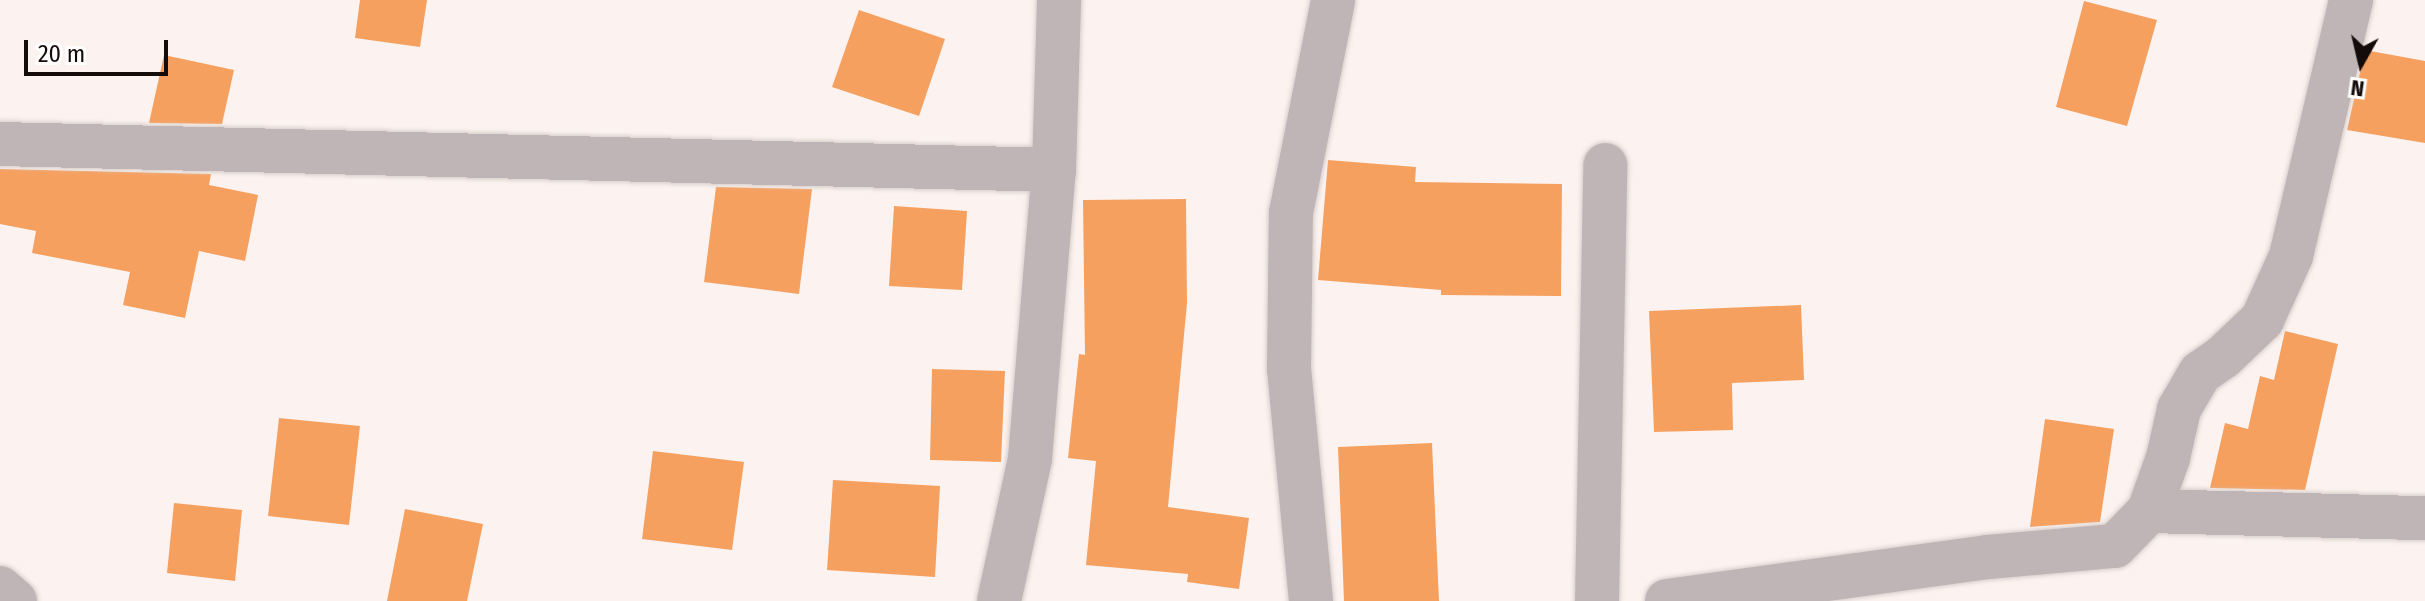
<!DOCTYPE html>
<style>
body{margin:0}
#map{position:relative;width:2425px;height:601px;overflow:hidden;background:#fcf3f0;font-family:"Fira Sans Condensed",sans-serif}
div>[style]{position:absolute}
.building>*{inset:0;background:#f6a060}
.roads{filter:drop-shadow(0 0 2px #d7cecb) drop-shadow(0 0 2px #d7cecb)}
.minor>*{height:44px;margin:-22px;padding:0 22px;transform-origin:22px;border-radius:22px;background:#c0b5b6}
span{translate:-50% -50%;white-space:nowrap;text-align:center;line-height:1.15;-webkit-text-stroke:6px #fff;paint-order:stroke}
.north{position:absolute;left:2321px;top:24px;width:80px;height:80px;-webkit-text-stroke:6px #fff;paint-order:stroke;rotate:188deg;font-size:22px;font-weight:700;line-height:32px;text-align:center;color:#130c0a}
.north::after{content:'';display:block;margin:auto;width:28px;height:36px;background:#130c0a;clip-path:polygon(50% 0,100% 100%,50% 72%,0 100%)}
.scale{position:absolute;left:24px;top:40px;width:144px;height:36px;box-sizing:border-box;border:4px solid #130c0a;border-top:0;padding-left:10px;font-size:24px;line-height:28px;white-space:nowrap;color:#130c0a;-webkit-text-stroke:6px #fff;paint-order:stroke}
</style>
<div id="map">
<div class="building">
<div style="clip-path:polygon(360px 0,427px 0,420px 47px,355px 38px)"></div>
<div style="clip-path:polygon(2084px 1px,2157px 20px,2127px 126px,2056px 107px)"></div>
<div style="clip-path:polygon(859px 10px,945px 39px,919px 116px,832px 87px)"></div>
<div style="clip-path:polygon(2365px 50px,2425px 61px,2425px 143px,2347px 130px)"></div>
<div style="clip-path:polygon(164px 55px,234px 70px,222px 124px,149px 123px)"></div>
<div style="clip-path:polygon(1328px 160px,1416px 167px,1415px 182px,1562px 184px,1561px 296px,1441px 295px,1441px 290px,1318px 280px)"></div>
<div style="clip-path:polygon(0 169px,211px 174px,209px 185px,258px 195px,245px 261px,199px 251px,185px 318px,123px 305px,130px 272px,32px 253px,36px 231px,0 224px)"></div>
<div style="clip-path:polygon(716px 187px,812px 189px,799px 294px,704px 282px)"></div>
<div style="clip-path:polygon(1186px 199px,1187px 303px,1168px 507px,1249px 518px,1239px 589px,1187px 582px,1188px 574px,1086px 565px,1096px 461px,1068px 458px,1079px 354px,1085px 355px,1083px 200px)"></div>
<div style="clip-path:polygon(894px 206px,967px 211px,962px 290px,889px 286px)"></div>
<div style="clip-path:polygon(1801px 305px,1804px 380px,1732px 383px,1733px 430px,1654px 432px,1649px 311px)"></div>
<div style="clip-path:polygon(2285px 331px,2338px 344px,2305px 490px,2210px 488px,2225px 423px,2248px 429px,2260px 376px,2274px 380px)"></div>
<div style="clip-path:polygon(932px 369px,1005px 371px,1001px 462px,930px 460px)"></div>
<div style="clip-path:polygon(279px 418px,360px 426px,349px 525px,268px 516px)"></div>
<div style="clip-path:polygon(2045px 419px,2114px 429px,2100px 522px,2030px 527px)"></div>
<div style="clip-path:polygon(1432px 443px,1439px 601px,1344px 601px,1338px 447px)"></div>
<div style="clip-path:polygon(653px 451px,744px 462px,732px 550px,642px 539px)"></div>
<div style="clip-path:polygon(833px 480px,940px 486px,935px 577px,827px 570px)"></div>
<div style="clip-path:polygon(174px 503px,242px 510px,235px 581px,167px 573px)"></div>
<div style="clip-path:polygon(405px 509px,483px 524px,467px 601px,387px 601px)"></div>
</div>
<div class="roads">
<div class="minor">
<div style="left:0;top:144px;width:1054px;rotate:1.41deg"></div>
<div style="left:2149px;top:511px;width:276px;rotate:1.5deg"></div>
<div style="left:0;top:588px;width:20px;rotate:41deg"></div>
<div style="left:999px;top:601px;width:145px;rotate:-77.7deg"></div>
<div style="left:1030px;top:459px;width:290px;rotate:-85.3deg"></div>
<div style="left:1054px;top:170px;width:170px;rotate:-88.3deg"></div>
<div style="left:1311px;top:601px;width:233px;rotate:-95.4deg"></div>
<div style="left:1289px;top:369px;width:156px;rotate:-89.3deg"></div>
<div style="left:1291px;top:213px;width:217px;rotate:-78.8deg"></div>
<div style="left:1597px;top:601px;width:436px;rotate:-88.9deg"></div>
<div style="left:1667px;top:601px;width:324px;rotate:-7.8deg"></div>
<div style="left:1988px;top:557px;width:127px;rotate:-5deg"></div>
<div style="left:2115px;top:546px;width:49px;rotate:-45.8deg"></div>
<div style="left:2149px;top:511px;width:56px;rotate:-70.3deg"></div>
<div style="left:2168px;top:458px;width:50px;rotate:-77.3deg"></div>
<div style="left:2179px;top:409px;width:42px;rotate:-59.7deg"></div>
<div style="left:2200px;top:373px;width:28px;rotate:-35deg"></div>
<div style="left:2223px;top:357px;width:54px;rotate:-43.5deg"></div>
<div style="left:2262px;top:320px;width:70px;rotate:-65.6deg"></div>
<div style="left:2291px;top:256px;width:263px;rotate:-76.8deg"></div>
</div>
</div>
<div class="north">N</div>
<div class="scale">20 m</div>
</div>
